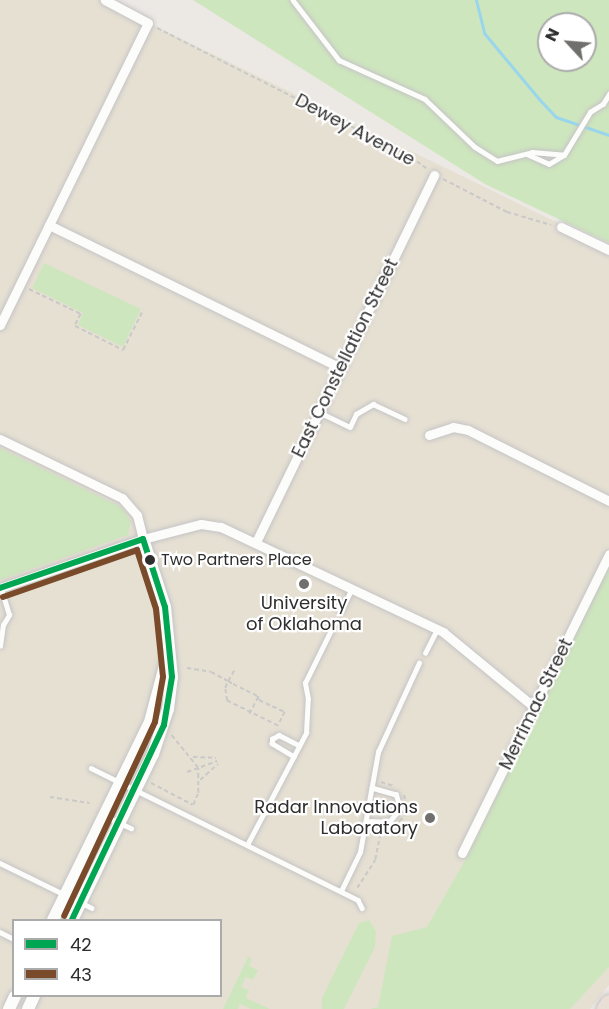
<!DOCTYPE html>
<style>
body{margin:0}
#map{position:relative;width:609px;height:1009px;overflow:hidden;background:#ece8e4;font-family:Poppins,sans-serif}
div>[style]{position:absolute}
.education>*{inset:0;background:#e6e0d3}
.green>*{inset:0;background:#cee6be}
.stream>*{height:3px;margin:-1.5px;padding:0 1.5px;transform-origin:1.5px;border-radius:1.5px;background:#99d6ec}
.path>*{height:1.5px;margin-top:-0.75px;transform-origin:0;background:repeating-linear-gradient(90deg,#c9c9c8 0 4.5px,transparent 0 7.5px)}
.roads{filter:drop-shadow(0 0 2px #c5c4c5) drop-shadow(0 0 2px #c5c4c5)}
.lane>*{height:4.5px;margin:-2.25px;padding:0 2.25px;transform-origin:2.25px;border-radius:2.25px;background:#fcfcfb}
.street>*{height:9px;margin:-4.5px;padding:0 4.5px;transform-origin:4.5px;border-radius:4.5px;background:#fcfcfb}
.secondary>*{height:12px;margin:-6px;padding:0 6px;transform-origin:6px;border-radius:6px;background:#fcfcfb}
.highway>*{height:16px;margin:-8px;padding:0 8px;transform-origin:8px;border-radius:8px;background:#eadfd6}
.bus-1>*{height:6px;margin:-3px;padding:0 3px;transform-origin:3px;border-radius:3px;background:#00a651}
.bus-2>*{height:6px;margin:-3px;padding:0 3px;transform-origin:3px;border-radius:3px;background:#7a4b2a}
.dots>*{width:16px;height:16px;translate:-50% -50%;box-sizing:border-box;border:3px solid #fff;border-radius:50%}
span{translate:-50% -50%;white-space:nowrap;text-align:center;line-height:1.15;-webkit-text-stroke:4.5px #fff;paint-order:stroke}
.bus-label{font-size:16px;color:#2e2e2e}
.left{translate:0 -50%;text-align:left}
.street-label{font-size:18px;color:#2e2e2e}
.poi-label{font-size:18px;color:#2e2e2e}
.right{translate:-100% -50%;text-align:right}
.legend{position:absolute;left:12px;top:919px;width:210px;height:78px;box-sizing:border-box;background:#fff;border:2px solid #ababab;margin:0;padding:8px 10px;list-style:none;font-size:18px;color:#2e2e2e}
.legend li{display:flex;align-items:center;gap:12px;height:30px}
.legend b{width:30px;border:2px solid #ababab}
.north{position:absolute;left:537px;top:12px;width:60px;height:60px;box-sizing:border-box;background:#fff;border:2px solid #ababab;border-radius:50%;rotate:296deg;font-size:16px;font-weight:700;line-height:24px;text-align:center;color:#2e2e2e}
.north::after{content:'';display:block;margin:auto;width:21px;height:27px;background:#706f6e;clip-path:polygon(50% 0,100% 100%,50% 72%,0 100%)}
</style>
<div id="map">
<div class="education">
<div style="clip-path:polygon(evenodd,0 0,102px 0,609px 248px,609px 985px,590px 1009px,0 1009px,0 0,14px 920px,220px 920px,220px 996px,14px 996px,14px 920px)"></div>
</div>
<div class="green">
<div style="clip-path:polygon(evenodd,193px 0,609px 0,609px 243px,485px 184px,193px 0,549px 24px,585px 24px,585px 60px,549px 60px,549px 24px)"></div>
<div style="clip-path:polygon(44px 263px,141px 309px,123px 347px,78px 325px,83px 313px,32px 288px)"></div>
<div style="clip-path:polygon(0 448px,121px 507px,131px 521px,128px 535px,0 580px)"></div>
<div style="clip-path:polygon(609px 567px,609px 967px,570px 1009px,370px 1009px,378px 1007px,392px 936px,427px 927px,467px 857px)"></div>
<div style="clip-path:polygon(369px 920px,376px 931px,375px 947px,344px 1009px,322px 1009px,322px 998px,359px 923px)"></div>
<div style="clip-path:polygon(248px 957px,252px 959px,249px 966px,258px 970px,253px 980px,246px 977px,241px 987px,249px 990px,246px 998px,270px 1009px,251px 1009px,240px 1004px,238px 1009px,223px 1009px)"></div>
</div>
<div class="stream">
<div style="left:476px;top:0;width:34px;rotate:76deg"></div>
<div style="left:484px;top:33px;width:86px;rotate:50.2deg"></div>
<div style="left:539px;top:99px;width:25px;rotate:47deg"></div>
<div style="left:556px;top:117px;width:56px;rotate:18.8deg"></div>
</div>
<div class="path">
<div style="left:157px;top:28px;width:285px;rotate:26.9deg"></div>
<div style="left:411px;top:157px;width:19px;rotate:36deg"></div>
<div style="left:443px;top:179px;width:72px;rotate:27.3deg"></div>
<div style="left:507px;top:212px;width:46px;rotate:16.5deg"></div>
<div style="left:29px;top:289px;width:58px;rotate:25.7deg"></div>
<div style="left:81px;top:314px;width:13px;rotate:117deg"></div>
<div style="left:75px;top:326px;width:54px;rotate:26.6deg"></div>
<div style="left:123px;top:350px;width:45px;rotate:-63.4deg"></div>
<div style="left:187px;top:668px;width:24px;rotate:9deg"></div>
<div style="left:211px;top:672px;width:19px;rotate:28deg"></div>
<div style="left:228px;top:681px;width:6px;rotate:31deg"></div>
<div style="left:233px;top:684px;width:28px;rotate:26deg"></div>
<div style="left:258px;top:696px;width:4px;rotate:76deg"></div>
<div style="left:259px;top:700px;width:29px;rotate:25deg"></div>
<div style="left:285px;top:712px;width:16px;rotate:117deg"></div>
<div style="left:278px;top:726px;width:57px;rotate:-153.9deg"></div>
<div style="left:227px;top:701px;width:13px;rotate:-99deg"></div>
<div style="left:225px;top:688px;width:8px;rotate:-67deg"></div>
<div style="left:228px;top:681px;width:14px;rotate:-60deg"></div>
<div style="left:249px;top:714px;width:19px;rotate:-62deg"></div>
<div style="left:193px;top:757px;width:23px;rotate:2deg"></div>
<div style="left:187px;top:772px;width:32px;rotate:-20deg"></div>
<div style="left:200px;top:780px;width:24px;rotate:-42deg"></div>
<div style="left:381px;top:782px;width:14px;rotate:17deg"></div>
<div style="left:151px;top:783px;width:47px;rotate:27.6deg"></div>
<div style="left:193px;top:805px;width:13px;rotate:-67deg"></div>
<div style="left:198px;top:793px;width:25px;rotate:-90deg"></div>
<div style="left:198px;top:768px;width:43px;rotate:-129.3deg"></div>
<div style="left:404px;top:795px;width:10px;rotate:73deg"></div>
<div style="left:50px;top:797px;width:40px;rotate:8.5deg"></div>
<div style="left:394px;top:827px;width:16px;rotate:-47deg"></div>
<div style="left:357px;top:888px;width:33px;rotate:-57deg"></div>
<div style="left:375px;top:860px;width:31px;rotate:-79deg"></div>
</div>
<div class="roads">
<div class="lane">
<div style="left:293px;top:0;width:76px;rotate:52.5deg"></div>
<div style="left:339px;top:60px;width:94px;rotate:24.4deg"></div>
<div style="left:425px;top:99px;width:69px;rotate:43.8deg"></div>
<div style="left:475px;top:147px;width:26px;rotate:32deg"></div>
<div style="left:497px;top:161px;width:36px;rotate:-14deg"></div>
<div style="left:532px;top:152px;width:32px;rotate:5deg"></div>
<div style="left:564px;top:155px;width:50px;rotate:-58.8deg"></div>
<div style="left:590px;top:112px;width:15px;rotate:-32deg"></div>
<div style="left:603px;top:104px;width:12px;rotate:-59deg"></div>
<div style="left:527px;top:154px;width:24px;rotate:24deg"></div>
<div style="left:549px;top:164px;width:17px;rotate:-31deg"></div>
<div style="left:319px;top:412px;width:34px;rotate:26deg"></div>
<div style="left:350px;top:427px;width:14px;rotate:-65deg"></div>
<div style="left:356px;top:414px;width:20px;rotate:-30deg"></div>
<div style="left:373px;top:404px;width:35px;rotate:25deg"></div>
<div style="left:340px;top:612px;width:27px;rotate:-63deg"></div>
<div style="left:0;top:646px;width:21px;rotate:-82deg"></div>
<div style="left:3px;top:625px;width:12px;rotate:-59deg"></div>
<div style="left:9px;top:615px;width:28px;rotate:-107deg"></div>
<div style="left:425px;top:653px;width:27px;rotate:-63deg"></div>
<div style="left:294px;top:757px;width:26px;rotate:-149deg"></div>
<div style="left:272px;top:744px;width:5px;rotate:-90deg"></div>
<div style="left:272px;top:739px;width:8px;rotate:-30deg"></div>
<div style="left:279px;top:735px;width:22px;rotate:27deg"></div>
<div style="left:91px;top:768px;width:298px;rotate:26.3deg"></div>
<div style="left:358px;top:900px;width:9px;rotate:63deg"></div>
<div style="left:105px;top:816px;width:29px;rotate:25deg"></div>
<div style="left:366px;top:821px;width:23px;rotate:2deg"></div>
<div style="left:389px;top:822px;width:17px;rotate:-50deg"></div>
<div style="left:400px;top:809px;width:15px;rotate:-106deg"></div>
<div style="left:396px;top:795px;width:25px;rotate:-164deg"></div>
<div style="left:247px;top:845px;width:127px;rotate:-62.2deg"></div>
<div style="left:306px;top:733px;width:34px;rotate:-87deg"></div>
<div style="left:308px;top:699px;width:16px;rotate:-101deg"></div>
<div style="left:305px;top:683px;width:68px;rotate:-63.8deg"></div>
<div style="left:0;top:863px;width:102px;rotate:26.1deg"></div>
<div style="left:341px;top:891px;width:43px;rotate:-64deg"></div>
<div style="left:360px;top:852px;width:102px;rotate:-79.8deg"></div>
<div style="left:378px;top:752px;width:98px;rotate:-65.3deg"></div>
<div style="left:0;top:932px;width:16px;rotate:27deg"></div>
</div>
<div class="street">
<div style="left:49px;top:225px;width:325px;rotate:26.1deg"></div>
<div style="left:561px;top:227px;width:53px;rotate:25.6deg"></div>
<div style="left:0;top:325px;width:336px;rotate:-63.9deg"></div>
<div style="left:148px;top:23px;width:49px;rotate:-151.9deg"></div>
<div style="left:429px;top:435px;width:25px;rotate:-18deg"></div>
<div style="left:453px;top:427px;width:15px;rotate:11deg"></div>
<div style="left:468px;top:430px;width:158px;rotate:26.7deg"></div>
<div style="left:0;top:439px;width:136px;rotate:25.8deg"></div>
<div style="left:122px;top:498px;width:23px;rotate:49deg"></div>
<div style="left:137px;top:515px;width:25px;rotate:76deg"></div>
<div style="left:143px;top:539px;width:60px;rotate:-14.5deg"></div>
<div style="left:201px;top:524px;width:20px;rotate:9deg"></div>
<div style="left:221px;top:527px;width:246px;rotate:25.3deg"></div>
<div style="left:443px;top:632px;width:118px;rotate:39.5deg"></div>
<div style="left:256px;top:542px;width:408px;rotate:-64.1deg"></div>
<div style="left:0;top:588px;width:151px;rotate:-18.9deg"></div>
<div style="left:462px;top:853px;width:333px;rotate:-63.8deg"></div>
</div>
<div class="secondary">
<div style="left:53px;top:920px;width:220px;rotate:-63.9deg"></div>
<div style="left:150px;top:722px;width:66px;rotate:-75.1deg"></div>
<div style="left:72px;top:920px;width:185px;rotate:-64deg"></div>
<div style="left:153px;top:754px;width:47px;rotate:-71.6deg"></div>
<div style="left:168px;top:709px;width:32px;rotate:-83deg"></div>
<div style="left:172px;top:677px;width:70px;rotate:-95.7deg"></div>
<div style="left:165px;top:607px;width:71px;rotate:-107.9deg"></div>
<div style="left:9px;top:1009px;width:14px;rotate:-65deg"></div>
<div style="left:28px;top:1009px;width:14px;rotate:-65deg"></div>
</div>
<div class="highway">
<div style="left:605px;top:1009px;width:7px;rotate:-56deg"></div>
</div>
</div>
<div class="bus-1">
<div style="left:0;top:588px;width:151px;rotate:-18.9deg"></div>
<div style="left:143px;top:539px;width:71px;rotate:72.1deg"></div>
<div style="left:165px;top:607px;width:70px;rotate:84.3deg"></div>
<div style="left:172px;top:677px;width:49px;rotate:99.5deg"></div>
<div style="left:164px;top:725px;width:216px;rotate:115.3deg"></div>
</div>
<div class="bus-2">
<div style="left:3px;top:597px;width:142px;rotate:-19.3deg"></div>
<div style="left:137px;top:550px;width:62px;rotate:72.1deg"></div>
<div style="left:156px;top:609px;width:68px;rotate:84.1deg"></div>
<div style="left:163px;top:677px;width:46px;rotate:100.1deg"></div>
<div style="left:155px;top:722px;width:214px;rotate:115.1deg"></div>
</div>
<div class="dots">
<div style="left:150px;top:560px;background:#2e2e2e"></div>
<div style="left:304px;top:584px;background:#706f6e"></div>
<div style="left:430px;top:818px;background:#706f6e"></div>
</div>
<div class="bus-label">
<span class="left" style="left:161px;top:560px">Two Partners Place</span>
</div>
<div class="street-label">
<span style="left:355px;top:130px;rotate:28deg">Dewey Avenue</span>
<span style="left:345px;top:358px;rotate:-64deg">East Constellation Street</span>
<span style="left:536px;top:704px;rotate:-64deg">Merrimac Street</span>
</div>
<div class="poi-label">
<span style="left:304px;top:614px">University<br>of Oklahoma</span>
<span class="right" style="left:418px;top:818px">Radar Innovations<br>Laboratory</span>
</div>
<ul class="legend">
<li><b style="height:8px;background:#00a651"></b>42</li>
<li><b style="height:8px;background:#7a4b2a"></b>43</li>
</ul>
<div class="north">N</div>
</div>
